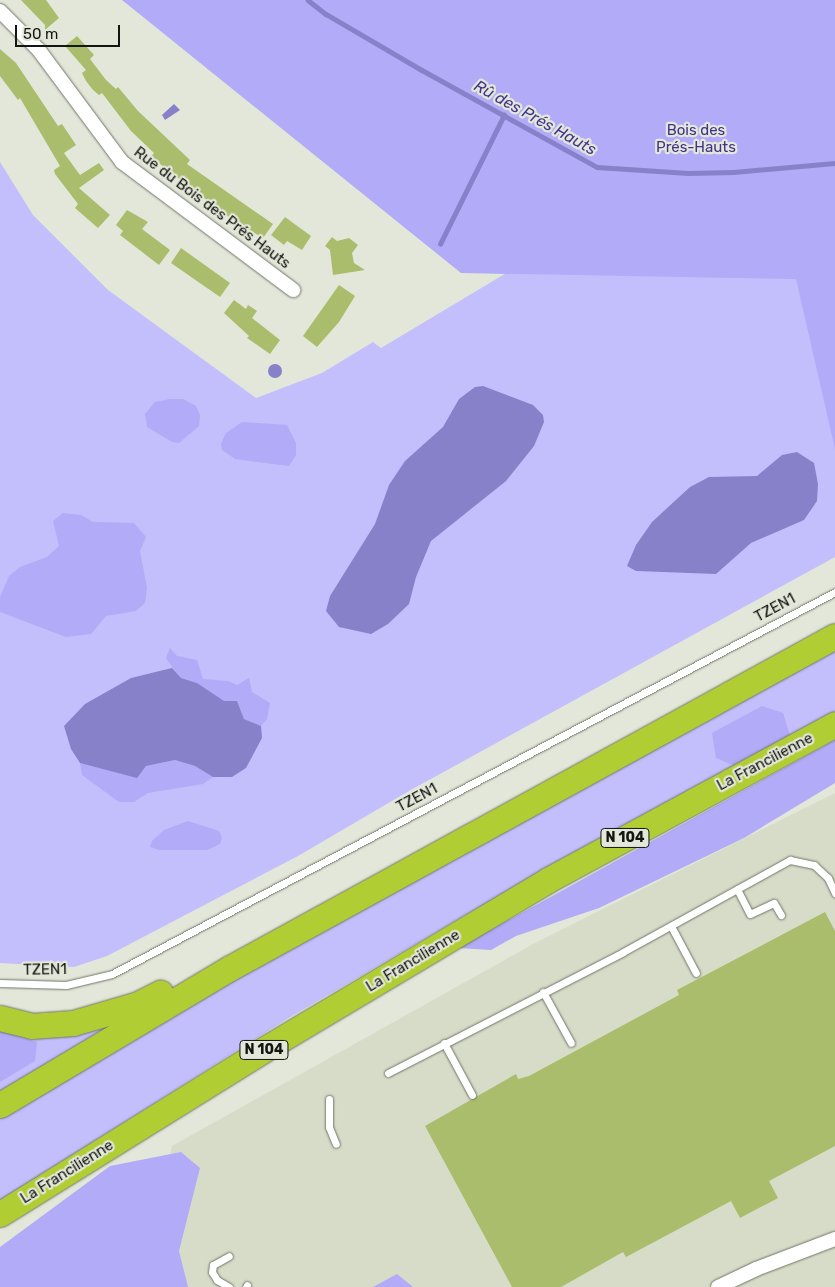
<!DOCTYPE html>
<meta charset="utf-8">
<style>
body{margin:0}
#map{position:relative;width:835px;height:1287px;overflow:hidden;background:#e3e7d9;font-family:Rubik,sans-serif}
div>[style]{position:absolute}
.built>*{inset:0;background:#d6dcc7}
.green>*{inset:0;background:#c2bffc}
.forest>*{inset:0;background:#b1abf8}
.water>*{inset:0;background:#8781ca}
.round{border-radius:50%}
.stream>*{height:4.5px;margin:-2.25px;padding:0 2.25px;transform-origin:2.25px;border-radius:2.25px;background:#8781ca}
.building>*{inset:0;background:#a9bd6c}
.roads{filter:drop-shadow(0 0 1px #717569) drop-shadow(0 0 1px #717569)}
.lane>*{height:7px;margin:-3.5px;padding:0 3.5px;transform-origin:3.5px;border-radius:3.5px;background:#fff}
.street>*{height:14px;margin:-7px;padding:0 7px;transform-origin:7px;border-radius:7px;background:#fff}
.highway>*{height:25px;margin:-12.5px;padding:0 12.5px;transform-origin:12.5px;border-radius:12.5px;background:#b0ce34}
span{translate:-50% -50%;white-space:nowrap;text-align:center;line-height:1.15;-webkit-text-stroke:4.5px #e3e7d9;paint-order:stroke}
.shield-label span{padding:1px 4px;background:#e3e7d9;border:1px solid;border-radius:4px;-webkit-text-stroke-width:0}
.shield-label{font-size:14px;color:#131510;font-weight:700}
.park-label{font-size:15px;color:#423289}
.street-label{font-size:15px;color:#131510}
.water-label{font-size:16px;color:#44348b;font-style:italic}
.scale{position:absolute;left:15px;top:25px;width:105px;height:22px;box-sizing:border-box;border:2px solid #131510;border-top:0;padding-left:6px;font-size:15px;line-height:18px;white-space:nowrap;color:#131510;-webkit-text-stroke:4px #e3e7d9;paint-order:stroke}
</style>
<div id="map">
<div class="built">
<div style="clip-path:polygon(835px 793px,835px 1287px,160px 1287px,152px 1245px,172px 1146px,535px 943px)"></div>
</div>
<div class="green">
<div style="clip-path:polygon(0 162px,33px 215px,108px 290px,256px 398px,322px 373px,373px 342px,381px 348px,508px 272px,794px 270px,835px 436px,835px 557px,409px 791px,298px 856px,107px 956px,74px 967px,0 963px)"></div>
<div style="clip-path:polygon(835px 648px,835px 712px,467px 914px,290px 1017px,0 1201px,0 1116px,275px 955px)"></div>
<div style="clip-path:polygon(107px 1022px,110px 1026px,0 1094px,0 1027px)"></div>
</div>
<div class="forest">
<div style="clip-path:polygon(122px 0,835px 0,835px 449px,796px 279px,461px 273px)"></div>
<div style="clip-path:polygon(170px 399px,183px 399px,196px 406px,200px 415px,199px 426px,179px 443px,172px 442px,147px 427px,145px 414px,155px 402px)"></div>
<div style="clip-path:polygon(242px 422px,287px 425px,296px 443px,296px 455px,289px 466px,235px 459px,222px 450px,221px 444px,226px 433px)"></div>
<div style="clip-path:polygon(63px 513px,81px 515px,93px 522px,134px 523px,146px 537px,140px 551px,147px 588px,145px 603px,136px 611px,106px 616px,91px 634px,66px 637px,0 612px,0 597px,9px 576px,20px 567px,47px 557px,59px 546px,53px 521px)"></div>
<div style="clip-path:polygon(170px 648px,177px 656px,197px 660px,203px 679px,228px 681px,237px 685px,249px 678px,252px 692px,270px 703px,267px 719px,261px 726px,244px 719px,237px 701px,224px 702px,197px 683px,180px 678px,166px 658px)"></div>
<div style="clip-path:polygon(762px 706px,783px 713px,790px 736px,735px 766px,716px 758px,712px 733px)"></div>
<div style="clip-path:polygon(835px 740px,835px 783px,744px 838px,599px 908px,516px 936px,491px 950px,458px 948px)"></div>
<div style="clip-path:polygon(175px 760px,195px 766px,213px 777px,203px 784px,148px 793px,134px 802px,119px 802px,82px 775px,80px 763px,137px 777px,146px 766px)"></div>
<div style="clip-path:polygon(188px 821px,219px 831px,222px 838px,220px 844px,207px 850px,159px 850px,150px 847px,152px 841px,164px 830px)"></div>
<div style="clip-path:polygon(0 1031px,37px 1042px,35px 1061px,0 1082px)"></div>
<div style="clip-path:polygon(181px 1152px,200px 1168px,179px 1251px,188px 1287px,0 1287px,0 1247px,110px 1166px)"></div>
<div style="clip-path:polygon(397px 1274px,413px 1287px,373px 1287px)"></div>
</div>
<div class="water">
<div style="clip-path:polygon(174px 104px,180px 110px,165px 120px,162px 115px)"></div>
<div class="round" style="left:268px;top:364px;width:14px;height:14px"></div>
<div style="clip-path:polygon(483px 386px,533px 405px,543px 415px,544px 422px,534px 446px,506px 481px,431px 541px,416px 577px,409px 604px,388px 624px,371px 634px,339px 627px,326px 611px,330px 596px,375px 524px,389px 485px,405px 461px,443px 427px,459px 399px,475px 387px)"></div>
<div style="clip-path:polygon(797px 452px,814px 463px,818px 484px,817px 501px,804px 520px,751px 543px,716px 574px,636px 571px,627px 566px,636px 545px,652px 522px,690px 487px,709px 477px,757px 476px,782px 455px)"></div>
<div style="clip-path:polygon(172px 668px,181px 678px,197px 683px,224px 701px,237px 701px,244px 719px,261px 726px,262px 738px,246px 768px,232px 777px,213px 777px,195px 766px,175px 760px,146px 766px,137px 778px,80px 763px,71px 749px,64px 726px,85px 704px,131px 678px)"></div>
</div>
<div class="stream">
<div style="left:308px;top:0;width:23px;rotate:38deg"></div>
<div style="left:326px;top:14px;width:111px;rotate:30.3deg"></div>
<div style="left:422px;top:70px;width:200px;rotate:29deg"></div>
<div style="left:597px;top:167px;width:91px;rotate:3.8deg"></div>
<div style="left:688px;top:173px;width:46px;rotate:-1.2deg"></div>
<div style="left:734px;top:172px;width:101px;rotate:-5.1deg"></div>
<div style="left:440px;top:244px;width:144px;rotate:-63.6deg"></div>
</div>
<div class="building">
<div style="clip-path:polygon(21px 0,46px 0,59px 18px,45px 30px,45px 25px)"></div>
<div style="clip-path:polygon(77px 36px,94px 55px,90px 59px,106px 80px,116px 89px,118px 87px,138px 111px,190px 160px,187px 164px,273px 224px,263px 238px,234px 221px,151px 157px,154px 153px,131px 131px,102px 93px,99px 95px,93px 90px,86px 81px,82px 73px,86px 70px,65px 46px)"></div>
<div style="clip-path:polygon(0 49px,16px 63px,58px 126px,62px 124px,76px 145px,64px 153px,80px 175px,99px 163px,104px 170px,79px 188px,110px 215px,98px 228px,75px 208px,78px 204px,55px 174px,54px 170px,60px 166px,20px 98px,18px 100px,0 76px)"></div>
<div style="clip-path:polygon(127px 210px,148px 222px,142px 229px,170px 250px,159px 265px,120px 235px,123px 231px,116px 225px)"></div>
<div style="clip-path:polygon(285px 217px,311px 236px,302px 250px,287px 241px,284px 245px,271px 235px)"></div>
<div style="clip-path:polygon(332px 237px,337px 241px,349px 238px,358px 245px,352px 253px,354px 263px,365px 270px,333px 275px,330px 250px,325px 246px)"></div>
<div style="clip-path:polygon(181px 248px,230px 283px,220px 297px,171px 263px)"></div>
<div style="clip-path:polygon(339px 285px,355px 296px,339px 322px,317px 347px,303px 336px)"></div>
<div style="clip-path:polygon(234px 300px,246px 309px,248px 305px,257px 311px,252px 318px,280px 340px,270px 354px,247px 338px,249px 336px,224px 313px)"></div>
<div style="clip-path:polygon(825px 912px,835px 931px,835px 1146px,769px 1181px,778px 1198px,740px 1218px,731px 1201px,626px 1257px,623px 1252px,561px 1287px,512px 1287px,425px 1126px,516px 1074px,518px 1079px,529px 1076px,679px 995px,677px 990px)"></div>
</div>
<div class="roads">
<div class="lane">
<div style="left:737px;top:889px;width:28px;rotate:63deg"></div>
<div style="left:750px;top:914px;width:26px;rotate:-25deg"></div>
<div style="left:774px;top:903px;width:14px;rotate:60deg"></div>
<div style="left:671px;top:926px;width:53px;rotate:62deg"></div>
<div style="left:0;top:983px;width:66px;rotate:1.7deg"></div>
<div style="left:66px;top:985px;width:47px;rotate:-13.4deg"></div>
<div style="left:112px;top:974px;width:818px;rotate:-27.85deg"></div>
<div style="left:543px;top:992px;width:58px;rotate:61.2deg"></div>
<div style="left:444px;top:1043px;width:59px;rotate:61.7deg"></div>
<div style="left:388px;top:1073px;width:264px;rotate:-27.2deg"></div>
<div style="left:623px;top:952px;width:191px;rotate:-28.9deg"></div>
<div style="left:790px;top:860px;width:25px;rotate:12deg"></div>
<div style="left:814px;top:865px;width:19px;rotate:43deg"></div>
<div style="left:828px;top:878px;width:17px;rotate:65deg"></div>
<div style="left:329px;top:1099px;width:28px;rotate:90deg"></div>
<div style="left:329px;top:1127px;width:18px;rotate:68deg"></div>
<div style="left:229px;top:1287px;width:14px;rotate:-150deg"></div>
<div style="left:217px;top:1280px;width:9px;rotate:-122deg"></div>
<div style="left:212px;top:1272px;width:7px;rotate:-82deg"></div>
<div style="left:213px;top:1265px;width:18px;rotate:-29deg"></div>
<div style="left:246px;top:1287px;width:2px;rotate:-63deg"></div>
</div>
<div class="street">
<div style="left:0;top:11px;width:54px;rotate:45deg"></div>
<div style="left:38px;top:49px;width:141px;rotate:53.4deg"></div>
<div style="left:122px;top:162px;width:214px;rotate:36.8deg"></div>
<div style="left:718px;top:1287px;width:42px;rotate:-25.3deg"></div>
<div style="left:756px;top:1269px;width:85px;rotate:-20.8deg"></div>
</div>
<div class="highway">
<div style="left:0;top:1018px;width:32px;rotate:14deg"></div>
<div style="left:31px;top:1026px;width:42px;rotate:-4.1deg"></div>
<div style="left:73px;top:1023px;width:68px;rotate:-16.3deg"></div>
<div style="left:138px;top:1004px;width:25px;rotate:-27deg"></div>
<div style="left:0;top:1105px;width:268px;rotate:-30.8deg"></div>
<div style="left:230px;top:968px;width:690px;rotate:-28.76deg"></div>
<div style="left:0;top:1214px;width:310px;rotate:-31.9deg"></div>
<div style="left:263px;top:1050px;width:332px;rotate:-30.8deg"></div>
<div style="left:548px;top:880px;width:327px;rotate:-28.5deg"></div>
</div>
</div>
<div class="shield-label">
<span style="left:625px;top:838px">N 104</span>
<span style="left:264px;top:1050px">N 104</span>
</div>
<div class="park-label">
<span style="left:696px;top:139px">Bois des<br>Prés-Hauts</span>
</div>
<div class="street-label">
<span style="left:212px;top:208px;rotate:37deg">Rue du Bois des Prés Hauts</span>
<span style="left:775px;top:608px;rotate:-28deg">TZEN1</span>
<span style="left:765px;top:762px;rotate:-28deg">La Francilienne</span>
<span style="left:417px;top:798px;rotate:-28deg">TZEN1</span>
<span style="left:413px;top:961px;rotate:-31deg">La Francilienne</span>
<span style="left:45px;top:970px;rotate:-1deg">TZEN1</span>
<span style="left:67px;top:1172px;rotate:-32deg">La Francilienne</span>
</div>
<div class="water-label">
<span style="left:535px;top:118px;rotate:29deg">Rû des Prés Hauts</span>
</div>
<div class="scale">50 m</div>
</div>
